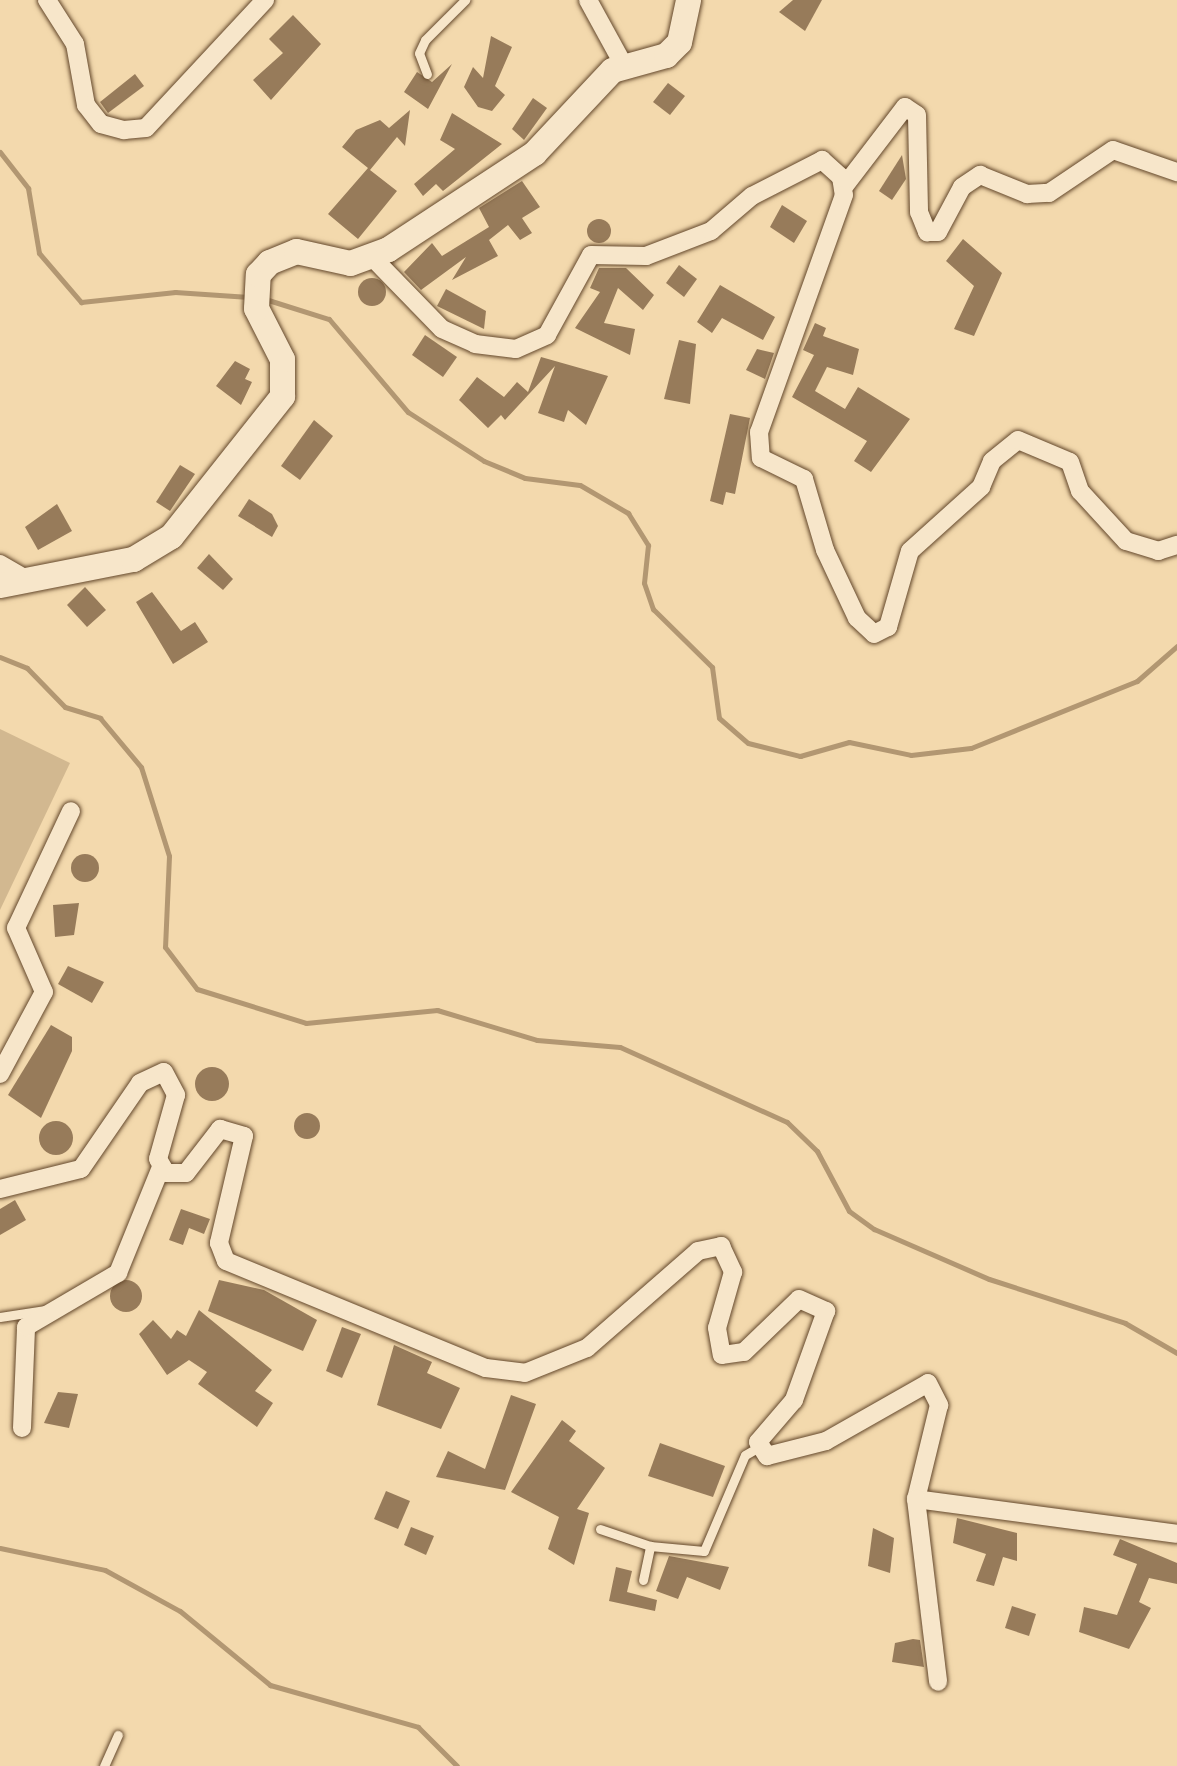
<!DOCTYPE html>
<style>
body{margin:0}
#map{position:relative;width:1177px;height:1766px;overflow:hidden;background:#f3d9ad;font-family:"EB Garamond",serif}
div>[style]{position:absolute}
.green>*{inset:0;background:#d2b890}
.stream>*{height:5px;margin:-2.5px;padding:0 2.5px;transform-origin:2.5px;border-radius:2.5px;background:#b29772}
.building>*{inset:0;background:#977b5a}
.round{border-radius:50%}
.roads{filter:drop-shadow(0 0 2px #63472b) drop-shadow(0 0 2px #63472b)}
.lane>*{height:9px;margin:-4.5px;padding:0 4.5px;transform-origin:4.5px;border-radius:4.5px;background:#f7e6ca}
.street>*{height:18px;margin:-9px;padding:0 9px;transform-origin:9px;border-radius:9px;background:#f7e6ca}
.secondary>*{height:25px;margin:-12.5px;padding:0 12.5px;transform-origin:12.5px;border-radius:12.5px;background:#f7e6ca}
span{translate:-50% -50%;white-space:nowrap;text-align:center;line-height:1.15;-webkit-text-stroke:10px #f7e6ca;paint-order:stroke}
</style>
<div id="map">
<div class="green">
<div style="clip-path:polygon(0 729px,70px 763px,0 910px)"></div>
</div>
<div class="stream">
<div style="left:0;top:152px;width:46px;rotate:52.1deg"></div>
<div style="left:28px;top:188px;width:66px;rotate:80.4deg"></div>
<div style="left:39px;top:253px;width:65px;rotate:49.4deg"></div>
<div style="left:81px;top:302px;width:95px;rotate:-6.1deg"></div>
<div style="left:175px;top:292px;width:74px;rotate:3.9deg"></div>
<div style="left:265px;top:299px;width:67px;rotate:17.4deg"></div>
<div style="left:329px;top:319px;width:122px;rotate:49.7deg"></div>
<div style="left:408px;top:412px;width:90px;rotate:32.8deg"></div>
<div style="left:484px;top:461px;width:44px;rotate:22.5deg"></div>
<div style="left:525px;top:478px;width:55px;rotate:7.3deg"></div>
<div style="left:580px;top:485px;width:56px;rotate:30.3deg"></div>
<div style="left:628px;top:513px;width:38px;rotate:58deg"></div>
<div style="left:648px;top:545px;width:38px;rotate:96deg"></div>
<div style="left:644px;top:583px;width:28px;rotate:71deg"></div>
<div style="left:653px;top:609px;width:83px;rotate:44.5deg"></div>
<div style="left:712px;top:667px;width:51px;rotate:82.2deg"></div>
<div style="left:719px;top:718px;width:38px;rotate:41deg"></div>
<div style="left:748px;top:743px;width:54px;rotate:14deg"></div>
<div style="left:800px;top:756px;width:51px;rotate:-15.9deg"></div>
<div style="left:849px;top:742px;width:63px;rotate:11.8deg"></div>
<div style="left:911px;top:755px;width:60px;rotate:-6.7deg"></div>
<div style="left:971px;top:748px;width:179px;rotate:-22deg"></div>
<div style="left:1137px;top:681px;width:53px;rotate:-41.2deg"></div>
<div style="left:0;top:657px;width:29px;rotate:22deg"></div>
<div style="left:27px;top:668px;width:54px;rotate:45.7deg"></div>
<div style="left:65px;top:707px;width:37px;rotate:17deg"></div>
<div style="left:100px;top:718px;width:64px;rotate:50.1deg"></div>
<div style="left:141px;top:767px;width:93px;rotate:72.5deg"></div>
<div style="left:169px;top:856px;width:91px;rotate:92.5deg"></div>
<div style="left:165px;top:947px;width:53px;rotate:52.7deg"></div>
<div style="left:197px;top:989px;width:114px;rotate:17.3deg"></div>
<div style="left:306px;top:1023px;width:132px;rotate:-5.7deg"></div>
<div style="left:437px;top:1010px;width:104px;rotate:16.7deg"></div>
<div style="left:537px;top:1040px;width:83px;rotate:4.8deg"></div>
<div style="left:620px;top:1047px;width:183px;rotate:24.2deg"></div>
<div style="left:787px;top:1122px;width:42px;rotate:44deg"></div>
<div style="left:817px;top:1151px;width:68px;rotate:61.9deg"></div>
<div style="left:849px;top:1211px;width:31px;rotate:36deg"></div>
<div style="left:874px;top:1229px;width:125px;rotate:23.5deg"></div>
<div style="left:989px;top:1279px;width:143px;rotate:17.9deg"></div>
<div style="left:1125px;top:1323px;width:60px;rotate:30deg"></div>
<div style="left:0;top:1548px;width:107px;rotate:11.8deg"></div>
<div style="left:105px;top:1570px;width:85px;rotate:28.7deg"></div>
<div style="left:180px;top:1611px;width:117px;rotate:39.4deg"></div>
<div style="left:270px;top:1685px;width:154px;rotate:15.8deg"></div>
<div style="left:418px;top:1727px;width:55px;rotate:45deg"></div>
</div>
<div class="building">
<div style="clip-path:polygon(793px 0,822px 0,805px 31px,779px 12px)"></div>
<div style="clip-path:polygon(293px 15px,321px 44px,271px 100px,253px 80px,283px 53px,269px 39px)"></div>
<div style="clip-path:polygon(491px 36px,512px 47px,495px 86px,505px 95px,492px 111px,478px 107px,464px 87px,473px 67px,483px 78px)"></div>
<div style="clip-path:polygon(452px 64px,428px 109px,404px 92px,417px 72px,432px 82px)"></div>
<div style="clip-path:polygon(135px 74px,144px 86px,108px 113px,100px 102px)"></div>
<div style="clip-path:polygon(668px 83px,685px 96px,670px 115px,653px 102px)"></div>
<div style="clip-path:polygon(533px 98px,547px 108px,524px 140px,512px 129px)"></div>
<div style="clip-path:polygon(410px 110px,405px 146px,397px 137px,370px 170px,397px 191px,358px 239px,328px 214px,368px 168px,342px 147px,356px 130px,380px 120px,389px 128px)"></div>
<div style="clip-path:polygon(452px 113px,502px 144px,443px 191px,436px 184px,423px 196px,414px 184px,455px 149px,440px 140px)"></div>
<div style="clip-path:polygon(902px 155px,906px 179px,892px 200px,879px 191px)"></div>
<div style="clip-path:polygon(522px 181px,540px 207px,522px 218px,532px 233px,520px 240px,508px 225px,489px 240px,498px 256px,452px 280px,466px 257px,421px 290px,404px 272px,432px 243px,442px 256px,489px 227px,479px 208px)"></div>
<div style="clip-path:polygon(782px 205px,807px 221px,794px 243px,770px 227px)"></div>
<div class="round" style="left:587px;top:219px;width:24px;height:24px"></div>
<div style="clip-path:polygon(963px 239px,1002px 273px,974px 336px,954px 329px,974px 286px,946px 261px)"></div>
<div style="clip-path:polygon(679px 265px,697px 279px,684px 297px,666px 283px)"></div>
<div style="clip-path:polygon(599px 268px,626px 268px,654px 295px,643px 310px,618px 288px,604px 323px,635px 329px,630px 355px,575px 328px,600px 292px,590px 288px)"></div>
<div class="round" style="left:358px;top:278px;width:28px;height:28px"></div>
<div style="clip-path:polygon(720px 285px,775px 317px,763px 340px,722px 318px,712px 333px,697px 322px)"></div>
<div style="clip-path:polygon(446px 289px,486px 311px,484px 329px,437px 306px)"></div>
<div style="clip-path:polygon(815px 323px,826px 328px,823px 336px,859px 349px,853px 375px,827px 367px,815px 391px,845px 409px,858px 387px,910px 419px,871px 472px,854px 461px,867px 441px,792px 397px,814px 355px,803px 350px)"></div>
<div style="clip-path:polygon(425px 335px,457px 357px,443px 377px,412px 355px)"></div>
<div style="clip-path:polygon(679px 340px,696px 344px,690px 404px,664px 399px)"></div>
<div style="clip-path:polygon(757px 349px,774px 353px,765px 379px,746px 370px)"></div>
<div style="clip-path:polygon(541px 357px,608px 376px,586px 425px,568px 410px,564px 422px,538px 413px,555px 366px,505px 420px,501px 415px,488px 428px,459px 400px,477px 377px,504px 397px,517px 382px,528px 392px)"></div>
<div style="clip-path:polygon(235px 361px,250px 369px,245px 379px,252px 382px,241px 405px,216px 386px)"></div>
<div style="clip-path:polygon(730px 414px,750px 418px,735px 494px,726px 492px,723px 505px,710px 501px)"></div>
<div style="clip-path:polygon(314px 420px,333px 436px,300px 480px,281px 466px)"></div>
<div style="clip-path:polygon(180px 465px,195px 474px,170px 511px,156px 502px)"></div>
<div style="clip-path:polygon(249px 499px,272px 514px,278px 526px,272px 537px,238px 516px)"></div>
<div style="clip-path:polygon(57px 504px,72px 531px,38px 550px,25px 527px)"></div>
<div style="clip-path:polygon(209px 554px,233px 579px,223px 590px,197px 568px)"></div>
<div style="clip-path:polygon(85px 587px,106px 610px,87px 627px,67px 605px)"></div>
<div style="clip-path:polygon(152px 592px,181px 631px,195px 622px,208px 642px,173px 664px,136px 602px)"></div>
<div class="round" style="left:71px;top:854px;width:28px;height:28px"></div>
<div style="clip-path:polygon(79px 903px,74px 935px,55px 937px,53px 905px)"></div>
<div style="clip-path:polygon(68px 966px,104px 982px,92px 1003px,58px 984px)"></div>
<div style="clip-path:polygon(51px 1025px,72px 1037px,72px 1051px,41px 1118px,8px 1095px)"></div>
<div class="round" style="left:195px;top:1067px;width:34px;height:34px"></div>
<div class="round" style="left:294px;top:1113px;width:26px;height:26px"></div>
<div class="round" style="left:39px;top:1121px;width:34px;height:34px"></div>
<div style="clip-path:polygon(15px 1200px,26px 1220px,0 1235px,0 1209px)"></div>
<div style="clip-path:polygon(181px 1209px,210px 1219px,204px 1234px,189px 1228px,183px 1245px,169px 1240px)"></div>
<div style="clip-path:polygon(219px 1280px,264px 1290px,317px 1320px,303px 1351px,208px 1311px)"></div>
<div class="round" style="left:110px;top:1280px;width:32px;height:32px"></div>
<div style="clip-path:polygon(199px 1310px,272px 1370px,255px 1391px,273px 1403px,257px 1427px,198px 1384px,207px 1372px,189px 1360px,167px 1375px,139px 1334px,153px 1320px,171px 1339px,177px 1330px,186px 1336px)"></div>
<div style="clip-path:polygon(342px 1327px,361px 1334px,342px 1378px,326px 1371px)"></div>
<div style="clip-path:polygon(394px 1345px,432px 1362px,427px 1373px,460px 1388px,441px 1429px,377px 1405px)"></div>
<div style="clip-path:polygon(58px 1392px,78px 1394px,69px 1428px,44px 1423px)"></div>
<div style="clip-path:polygon(511px 1395px,536px 1404px,505px 1490px,436px 1477px,448px 1451px,485px 1469px)"></div>
<div style="clip-path:polygon(562px 1420px,576px 1431px,569px 1441px,605px 1468px,577px 1509px,589px 1513px,574px 1565px,548px 1549px,559px 1517px,511px 1492px)"></div>
<div style="clip-path:polygon(660px 1443px,725px 1466px,713px 1497px,648px 1476px)"></div>
<div style="clip-path:polygon(386px 1491px,410px 1501px,398px 1529px,374px 1519px)"></div>
<div style="clip-path:polygon(957px 1518px,1017px 1533px,1017px 1561px,1003px 1557px,994px 1586px,976px 1581px,986px 1554px,953px 1543px)"></div>
<div style="clip-path:polygon(411px 1527px,434px 1536px,426px 1555px,404px 1545px)"></div>
<div style="clip-path:polygon(873px 1528px,894px 1538px,890px 1573px,868px 1566px)"></div>
<div style="clip-path:polygon(1120px 1539px,1177px 1563px,1177px 1584px,1149px 1578px,1139px 1602px,1151px 1608px,1129px 1649px,1079px 1632px,1084px 1607px,1117px 1615px,1137px 1564px,1113px 1555px)"></div>
<div style="clip-path:polygon(669px 1556px,729px 1567px,720px 1590px,687px 1577px,678px 1599px,656px 1591px)"></div>
<div style="clip-path:polygon(616px 1567px,632px 1571px,627px 1592px,657px 1600px,655px 1611px,609px 1601px)"></div>
<div style="clip-path:polygon(1012px 1606px,1036px 1614px,1029px 1636px,1005px 1628px)"></div>
<div style="clip-path:polygon(913px 1639px,920px 1640px,924px 1667px,892px 1662px,895px 1643px)"></div>
</div>
<div class="roads">
<div class="lane">
<div style="left:427px;top:74px;width:22px;rotate:-111deg"></div>
<div style="left:419px;top:53px;width:14px;rotate:-65deg"></div>
<div style="left:425px;top:40px;width:57px;rotate:-45deg"></div>
<div style="left:0;top:1317px;width:46px;rotate:-8.8deg"></div>
<div style="left:600px;top:1529px;width:53px;rotate:18.8deg"></div>
<div style="left:650px;top:1546px;width:54px;rotate:5.3deg"></div>
<div style="left:704px;top:1551px;width:104px;rotate:-66.9deg"></div>
<div style="left:745px;top:1455px;width:16px;rotate:-30deg"></div>
<div style="left:643px;top:1580px;width:35px;rotate:-78deg"></div>
<div style="left:104px;top:1766px;width:34px;rotate:-66deg"></div>
</div>
<div class="street">
<div style="left:47px;top:0;width:52px;rotate:57.5deg"></div>
<div style="left:75px;top:44px;width:62px;rotate:79.8deg"></div>
<div style="left:86px;top:105px;width:24px;rotate:52deg"></div>
<div style="left:101px;top:124px;width:24px;rotate:15deg"></div>
<div style="left:124px;top:130px;width:22px;rotate:-5deg"></div>
<div style="left:146px;top:128px;width:175px;rotate:-47.1deg"></div>
<div style="left:588px;top:0;width:73px;rotate:61.3deg"></div>
<div style="left:843px;top:188px;width:102px;rotate:-52.6deg"></div>
<div style="left:905px;top:107px;width:14px;rotate:34deg"></div>
<div style="left:917px;top:115px;width:97px;rotate:88.8deg"></div>
<div style="left:919px;top:212px;width:22px;rotate:68deg"></div>
<div style="left:927px;top:232px;width:11px"></div>
<div style="left:938px;top:232px;width:51px;rotate:-61.9deg"></div>
<div style="left:962px;top:187px;width:22px;rotate:-34deg"></div>
<div style="left:980px;top:175px;width:51px;rotate:22deg"></div>
<div style="left:1027px;top:194px;width:22px;rotate:-3deg"></div>
<div style="left:1049px;top:193px;width:77px;rotate:-33.9deg"></div>
<div style="left:1113px;top:150px;width:68px;rotate:19deg"></div>
<div style="left:372px;top:257px;width:100px;rotate:45.8deg"></div>
<div style="left:442px;top:329px;width:36px;rotate:24deg"></div>
<div style="left:475px;top:344px;width:41px;rotate:7deg"></div>
<div style="left:516px;top:349px;width:34px;rotate:-24deg"></div>
<div style="left:547px;top:335px;width:91px;rotate:-61.2deg"></div>
<div style="left:591px;top:255px;width:55px;rotate:1deg"></div>
<div style="left:646px;top:256px;width:70px;rotate:-21deg"></div>
<div style="left:711px;top:231px;width:54px;rotate:-40.5deg"></div>
<div style="left:752px;top:196px;width:79px;rotate:-27.2deg"></div>
<div style="left:822px;top:160px;width:25px;rotate:42deg"></div>
<div style="left:841px;top:177px;width:18px;rotate:81deg"></div>
<div style="left:844px;top:195px;width:252px;rotate:109.7deg"></div>
<div style="left:759px;top:432px;width:26px;rotate:86deg"></div>
<div style="left:761px;top:458px;width:48px;rotate:26deg"></div>
<div style="left:804px;top:479px;width:74px;rotate:73.5deg"></div>
<div style="left:825px;top:550px;width:75px;rotate:64.8deg"></div>
<div style="left:857px;top:618px;width:23px;rotate:43deg"></div>
<div style="left:874px;top:634px;width:16px;rotate:-27deg"></div>
<div style="left:888px;top:627px;width:79px;rotate:-73.9deg"></div>
<div style="left:910px;top:551px;width:96px;rotate:-42deg"></div>
<div style="left:981px;top:487px;width:28px;rotate:-67deg"></div>
<div style="left:992px;top:461px;width:33px;rotate:-39deg"></div>
<div style="left:1018px;top:440px;width:56px;rotate:22.9deg"></div>
<div style="left:1070px;top:462px;width:31px;rotate:71deg"></div>
<div style="left:1080px;top:491px;width:68px;rotate:47.4deg"></div>
<div style="left:1126px;top:541px;width:34px;rotate:17deg"></div>
<div style="left:1158px;top:551px;width:20px;rotate:-18deg"></div>
<div style="left:0;top:564px;width:34px;rotate:30deg"></div>
<div style="left:0;top:1074px;width:93px;rotate:-61.8deg"></div>
<div style="left:44px;top:992px;width:70px;rotate:-113.6deg"></div>
<div style="left:16px;top:928px;width:129px;rotate:-64.8deg"></div>
<div style="left:0;top:1189px;width:83px;rotate:-13.9deg"></div>
<div style="left:81px;top:1169px;width:104px;rotate:-55.5deg"></div>
<div style="left:140px;top:1083px;width:26px;rotate:-25deg"></div>
<div style="left:164px;top:1072px;width:26px;rotate:62deg"></div>
<div style="left:176px;top:1095px;width:66px;rotate:105.7deg"></div>
<div style="left:158px;top:1159px;width:16px;rotate:60deg"></div>
<div style="left:166px;top:1173px;width:20px"></div>
<div style="left:186px;top:1173px;width:56px;rotate:-52.3deg"></div>
<div style="left:220px;top:1129px;width:25px;rotate:16deg"></div>
<div style="left:244px;top:1136px;width:110px;rotate:103.2deg"></div>
<div style="left:219px;top:1243px;width:19px;rotate:69deg"></div>
<div style="left:226px;top:1261px;width:281px;rotate:22.4deg"></div>
<div style="left:486px;top:1368px;width:39px;rotate:7deg"></div>
<div style="left:525px;top:1373px;width:67px;rotate:-22deg"></div>
<div style="left:587px;top:1348px;width:147px;rotate:-41.1deg"></div>
<div style="left:698px;top:1251px;width:24px;rotate:-12deg"></div>
<div style="left:721px;top:1246px;width:29px;rotate:65deg"></div>
<div style="left:733px;top:1272px;width:58px;rotate:105.9deg"></div>
<div style="left:717px;top:1328px;width:27px;rotate:80deg"></div>
<div style="left:722px;top:1355px;width:22px;rotate:-8deg"></div>
<div style="left:744px;top:1352px;width:76px;rotate:-43.9deg"></div>
<div style="left:799px;top:1299px;width:30px;rotate:24deg"></div>
<div style="left:826px;top:1311px;width:95px;rotate:109.8deg"></div>
<div style="left:794px;top:1400px;width:55px;rotate:130.6deg"></div>
<div style="left:758px;top:1442px;width:17px;rotate:57deg"></div>
<div style="left:767px;top:1456px;width:61px;rotate:-14.3deg"></div>
<div style="left:826px;top:1441px;width:117px;rotate:-29.6deg"></div>
<div style="left:928px;top:1383px;width:25px;rotate:63deg"></div>
<div style="left:939px;top:1405px;width:97px;rotate:103.7deg"></div>
<div style="left:916px;top:1499px;width:263px;rotate:7.6deg"></div>
<div style="left:22px;top:1428px;width:101px;rotate:-87.7deg"></div>
<div style="left:26px;top:1327px;width:107px;rotate:-30.4deg"></div>
<div style="left:118px;top:1273px;width:114px;rotate:-67.9deg"></div>
<div style="left:916px;top:1499px;width:184px;rotate:83.1deg"></div>
</div>
<div class="secondary">
<div style="left:0;top:585px;width:136px;rotate:-11.1deg"></div>
<div style="left:133px;top:559px;width:44px;rotate:-31.2deg"></div>
<div style="left:171px;top:536px;width:179px;rotate:-51.6deg"></div>
<div style="left:282px;top:396px;width:37px;rotate:-90deg"></div>
<div style="left:282px;top:359px;width:57px;rotate:-117deg"></div>
<div style="left:256px;top:308px;width:34px;rotate:-87deg"></div>
<div style="left:258px;top:274px;width:16px;rotate:-47deg"></div>
<div style="left:269px;top:262px;width:29px;rotate:-22deg"></div>
<div style="left:296px;top:251px;width:55px;rotate:12.5deg"></div>
<div style="left:350px;top:263px;width:40px;rotate:-20.2deg"></div>
<div style="left:388px;top:249px;width:175px;rotate:-33.3deg"></div>
<div style="left:534px;top:153px;width:114px;rotate:-46.8deg"></div>
<div style="left:612px;top:70px;width:56px;rotate:-15.5deg"></div>
<div style="left:666px;top:55px;width:18px;rotate:-45deg"></div>
<div style="left:679px;top:42px;width:43px;rotate:-77.9deg"></div>
</div>
</div>
</div>
